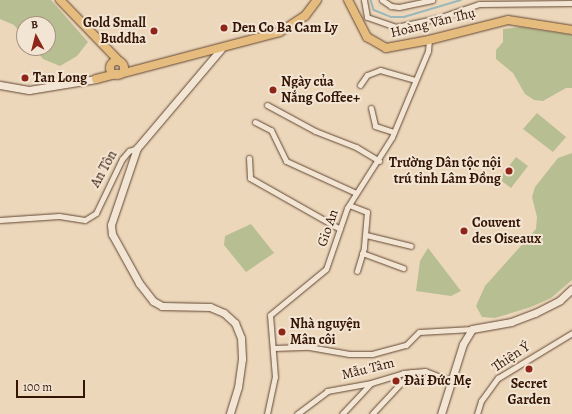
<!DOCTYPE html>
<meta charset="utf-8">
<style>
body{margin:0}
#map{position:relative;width:572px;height:414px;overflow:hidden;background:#ecd7bb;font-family:Alegreya,serif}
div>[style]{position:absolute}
.green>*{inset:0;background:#b7be91}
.stream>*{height:1.5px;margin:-0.75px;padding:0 0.75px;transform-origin:0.75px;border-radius:0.75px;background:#9cb7b9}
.roads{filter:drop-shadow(0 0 1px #624632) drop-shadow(0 0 1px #624632)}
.street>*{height:5px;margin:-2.5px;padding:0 2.5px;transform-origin:2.5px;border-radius:2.5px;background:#f3e5d3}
.secondary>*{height:7px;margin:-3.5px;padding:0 3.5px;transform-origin:3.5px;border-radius:3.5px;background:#f3e5d3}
.primary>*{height:8px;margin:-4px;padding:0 4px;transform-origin:4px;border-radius:4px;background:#e6bc7e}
.primary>.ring{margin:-4px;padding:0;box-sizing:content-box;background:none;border:8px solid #e6bc7e;border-radius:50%}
.dots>*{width:11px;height:11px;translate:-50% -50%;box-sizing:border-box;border:2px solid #f3e5d3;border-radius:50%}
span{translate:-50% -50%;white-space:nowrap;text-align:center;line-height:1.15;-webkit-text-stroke:4px #f3e5d3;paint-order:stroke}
.poi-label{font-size:14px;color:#341504;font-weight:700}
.right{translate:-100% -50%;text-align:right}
.left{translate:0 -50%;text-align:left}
.street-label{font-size:14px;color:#341504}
.north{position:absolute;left:16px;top:16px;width:40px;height:40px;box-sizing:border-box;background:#f3e5d3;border:1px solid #a79280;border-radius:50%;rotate:353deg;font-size:11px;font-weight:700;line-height:16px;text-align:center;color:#341504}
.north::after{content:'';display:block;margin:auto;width:14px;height:18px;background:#8f2418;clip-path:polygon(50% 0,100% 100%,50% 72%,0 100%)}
.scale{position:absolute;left:16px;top:380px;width:69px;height:18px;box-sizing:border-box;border:2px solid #341504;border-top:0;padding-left:5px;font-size:12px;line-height:14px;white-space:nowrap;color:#341504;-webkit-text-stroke:3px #f3e5d3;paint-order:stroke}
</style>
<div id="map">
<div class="green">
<div style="clip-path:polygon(0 0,51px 0,88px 42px,77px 56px,60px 66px,43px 59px,34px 48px,48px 48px,48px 24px,24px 24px,24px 37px,14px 25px,0 19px)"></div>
<div style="clip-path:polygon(520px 27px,572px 35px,572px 88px,566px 88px,543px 101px,534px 100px,525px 94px,513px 73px,496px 59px,496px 50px,503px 42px,503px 29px)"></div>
<div style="clip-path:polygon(537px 113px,566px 137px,553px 152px,523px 129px)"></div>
<div style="clip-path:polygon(572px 153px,572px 280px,551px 298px,531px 307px,495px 318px,482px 317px,476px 306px,485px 286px,536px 229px,537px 217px,532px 197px,535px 187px,558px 158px)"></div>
<div style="clip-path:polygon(516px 157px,528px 166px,511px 188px,499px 179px)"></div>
<div style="clip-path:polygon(251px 224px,274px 253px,246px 272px,224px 245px,225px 236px)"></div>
<div style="clip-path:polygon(428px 248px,461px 291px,451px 296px,416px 291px,420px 261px)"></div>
</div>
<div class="stream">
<div style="left:371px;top:0;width:10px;rotate:73deg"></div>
<div style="left:374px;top:10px;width:18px;rotate:22deg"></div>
<div style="left:391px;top:17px;width:13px"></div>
<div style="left:404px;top:17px;width:59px;rotate:-16.6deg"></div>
</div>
<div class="roads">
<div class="street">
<div style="left:364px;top:0;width:17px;rotate:80deg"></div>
<div style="left:367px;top:17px;width:31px;rotate:19deg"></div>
<div style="left:396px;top:27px;width:43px;rotate:-12.1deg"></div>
<div style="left:438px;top:18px;width:43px;rotate:-18.9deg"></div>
<div style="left:479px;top:4px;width:93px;rotate:-0.6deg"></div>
<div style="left:382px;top:0;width:11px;rotate:34deg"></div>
<div style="left:391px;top:6px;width:8px;rotate:7deg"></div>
<div style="left:399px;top:7px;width:34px;rotate:-12deg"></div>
<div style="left:360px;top:85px;width:12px;rotate:-55deg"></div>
<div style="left:367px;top:75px;width:14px;rotate:-21deg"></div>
<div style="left:380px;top:70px;width:36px;rotate:16deg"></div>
<div style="left:267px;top:105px;width:55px;rotate:28.4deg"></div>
<div style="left:315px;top:131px;width:44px;rotate:21.3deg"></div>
<div style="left:356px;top:147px;width:27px;rotate:31deg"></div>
<div style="left:371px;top:108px;width:18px;rotate:77deg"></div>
<div style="left:375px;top:126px;width:20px;rotate:18deg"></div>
<div style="left:255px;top:122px;width:18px;rotate:27deg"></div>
<div style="left:271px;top:130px;width:34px;rotate:64deg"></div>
<div style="left:286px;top:161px;width:77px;rotate:24.6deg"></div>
<div style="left:249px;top:158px;width:20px;rotate:87deg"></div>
<div style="left:250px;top:178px;width:103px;rotate:29.5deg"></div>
<div style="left:349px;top:205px;width:19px;rotate:21deg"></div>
<div style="left:367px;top:212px;width:36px;rotate:95deg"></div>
<div style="left:364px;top:248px;width:24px;rotate:107deg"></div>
<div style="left:0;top:220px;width:59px;rotate:-3.9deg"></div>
<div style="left:59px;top:216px;width:26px;rotate:9deg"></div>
<div style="left:85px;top:220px;width:13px;rotate:-32deg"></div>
<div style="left:96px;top:213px;width:60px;rotate:-64.3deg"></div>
<div style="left:122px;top:159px;width:11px;rotate:-49deg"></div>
<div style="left:129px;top:151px;width:9px;rotate:-21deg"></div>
<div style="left:366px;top:235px;width:46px;rotate:13.7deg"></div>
<div style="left:362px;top:253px;width:44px;rotate:20.1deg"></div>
<div style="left:274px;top:348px;width:35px;rotate:-2deg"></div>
<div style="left:309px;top:347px;width:41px;rotate:9.9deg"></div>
<div style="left:349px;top:354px;width:23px"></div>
<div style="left:372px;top:354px;width:35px;rotate:-15deg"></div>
<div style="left:406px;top:345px;width:18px;rotate:-45deg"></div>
<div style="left:419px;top:332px;width:53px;rotate:-3.2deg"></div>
<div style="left:267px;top:414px;width:38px;rotate:-78deg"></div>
<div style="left:275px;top:377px;width:62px;rotate:-94.6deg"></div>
<div style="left:270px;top:315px;width:72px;rotate:-39.4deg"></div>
<div style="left:326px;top:269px;width:65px;rotate:-71deg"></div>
<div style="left:347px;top:208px;width:84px;rotate:-57.6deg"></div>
<div style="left:392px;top:137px;width:93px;rotate:-67.3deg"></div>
<div style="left:428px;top:51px;width:11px;rotate:-85deg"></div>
<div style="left:297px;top:414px;width:38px;rotate:-37deg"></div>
<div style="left:327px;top:391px;width:45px;rotate:-10.3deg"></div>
<div style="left:371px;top:383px;width:34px;rotate:-17deg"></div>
<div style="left:403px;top:373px;width:22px;rotate:-5deg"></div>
<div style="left:425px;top:371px;width:28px;rotate:21deg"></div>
<div style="left:342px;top:414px;width:42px;rotate:-46.9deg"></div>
<div style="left:372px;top:414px;width:57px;rotate:-47.1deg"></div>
<div style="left:477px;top:414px;width:14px;rotate:-73deg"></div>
<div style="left:481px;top:401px;width:29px;rotate:-54deg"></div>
<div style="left:498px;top:378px;width:87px;rotate:-31.3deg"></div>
</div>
<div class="secondary">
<div style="left:221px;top:49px;width:130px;rotate:130.3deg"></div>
<div style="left:137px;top:148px;width:81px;rotate:108.7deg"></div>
<div style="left:111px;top:225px;width:9px;rotate:84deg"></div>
<div style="left:112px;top:234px;width:56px;rotate:61.1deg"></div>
<div style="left:139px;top:283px;width:23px;rotate:52deg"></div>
<div style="left:153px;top:301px;width:10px;rotate:29deg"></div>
<div style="left:162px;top:306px;width:48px;rotate:1.2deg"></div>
<div style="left:210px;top:307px;width:15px;rotate:23deg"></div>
<div style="left:224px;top:313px;width:15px;rotate:42deg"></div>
<div style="left:235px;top:323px;width:16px;rotate:68deg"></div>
<div style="left:241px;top:338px;width:21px;rotate:87deg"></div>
<div style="left:242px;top:359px;width:28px;rotate:98deg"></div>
<div style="left:238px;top:387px;width:28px;rotate:107deg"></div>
<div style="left:0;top:85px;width:29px;rotate:10deg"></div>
<div style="left:29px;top:90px;width:68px;rotate:-9.3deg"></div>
<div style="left:441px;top:414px;width:73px;rotate:-72.6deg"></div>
<div style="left:463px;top:344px;width:17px;rotate:-59deg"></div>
<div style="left:472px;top:329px;width:40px;rotate:-10deg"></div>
<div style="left:511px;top:322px;width:26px;rotate:-21deg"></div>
<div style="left:535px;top:313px;width:28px;rotate:-27deg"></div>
<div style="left:560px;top:300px;width:16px;rotate:-43deg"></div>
</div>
<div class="primary">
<div style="left:60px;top:0;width:85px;rotate:46deg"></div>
<div style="left:348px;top:0;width:42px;rotate:62.8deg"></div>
<div style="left:367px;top:37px;width:22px;rotate:30deg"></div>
<div style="left:386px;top:48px;width:44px;rotate:-10.5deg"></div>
<div style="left:429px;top:40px;width:81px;rotate:-14.2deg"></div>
<div style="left:508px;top:20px;width:65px;rotate:8.9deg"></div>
<div class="ring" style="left:110px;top:61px;width:6px;height:6px"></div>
<div style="left:120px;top:74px;width:165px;rotate:-14.7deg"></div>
<div style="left:280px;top:32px;width:30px;rotate:-33deg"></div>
<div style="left:305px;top:16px;width:20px;rotate:-53deg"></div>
<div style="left:96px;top:79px;width:21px;rotate:-14deg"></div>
</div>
</div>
<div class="dots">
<div style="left:224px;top:28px;background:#8f2418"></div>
<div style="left:154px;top:31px;background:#8f2418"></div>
<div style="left:25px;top:78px;background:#8f2418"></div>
<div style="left:273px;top:90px;background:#8f2418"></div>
<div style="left:509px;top:171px;background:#8f2418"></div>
<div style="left:464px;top:231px;background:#8f2418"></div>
<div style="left:282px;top:332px;background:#8f2418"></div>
<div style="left:529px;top:369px;background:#8f2418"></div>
<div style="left:396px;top:381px;background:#8f2418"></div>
</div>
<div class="poi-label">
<span class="right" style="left:146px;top:31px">Gold Small<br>Buddha</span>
<span class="left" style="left:232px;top:28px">Den Co Ba Cam Ly</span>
<span class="left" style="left:33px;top:78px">Tan Long</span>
<span class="left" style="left:281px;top:90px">Ngày của<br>Nắng Coffee+</span>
<span class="right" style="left:501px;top:171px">Trường Dân tộc nội<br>trú tỉnh Lâm Đồng</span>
<span class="left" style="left:472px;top:231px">Couvent<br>des Oiseaux</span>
<span class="left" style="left:290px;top:332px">Nhà nguyện<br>Mân côi</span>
<span class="left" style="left:404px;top:381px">Đài Đức Mẹ</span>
<span style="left:529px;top:392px">Secret<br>Garden</span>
</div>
<div class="street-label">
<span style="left:433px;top:23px;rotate:-14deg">Hoàng Văn Thụ</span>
<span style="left:104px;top:169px;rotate:-61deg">An Tôn</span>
<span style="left:328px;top:228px;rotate:-71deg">Gio An</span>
<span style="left:511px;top:357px;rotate:-34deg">Thiện Ý</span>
<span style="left:368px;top:369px;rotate:-14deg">Mẫu Tâm</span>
</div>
<div class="north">B</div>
<div class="scale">100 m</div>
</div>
